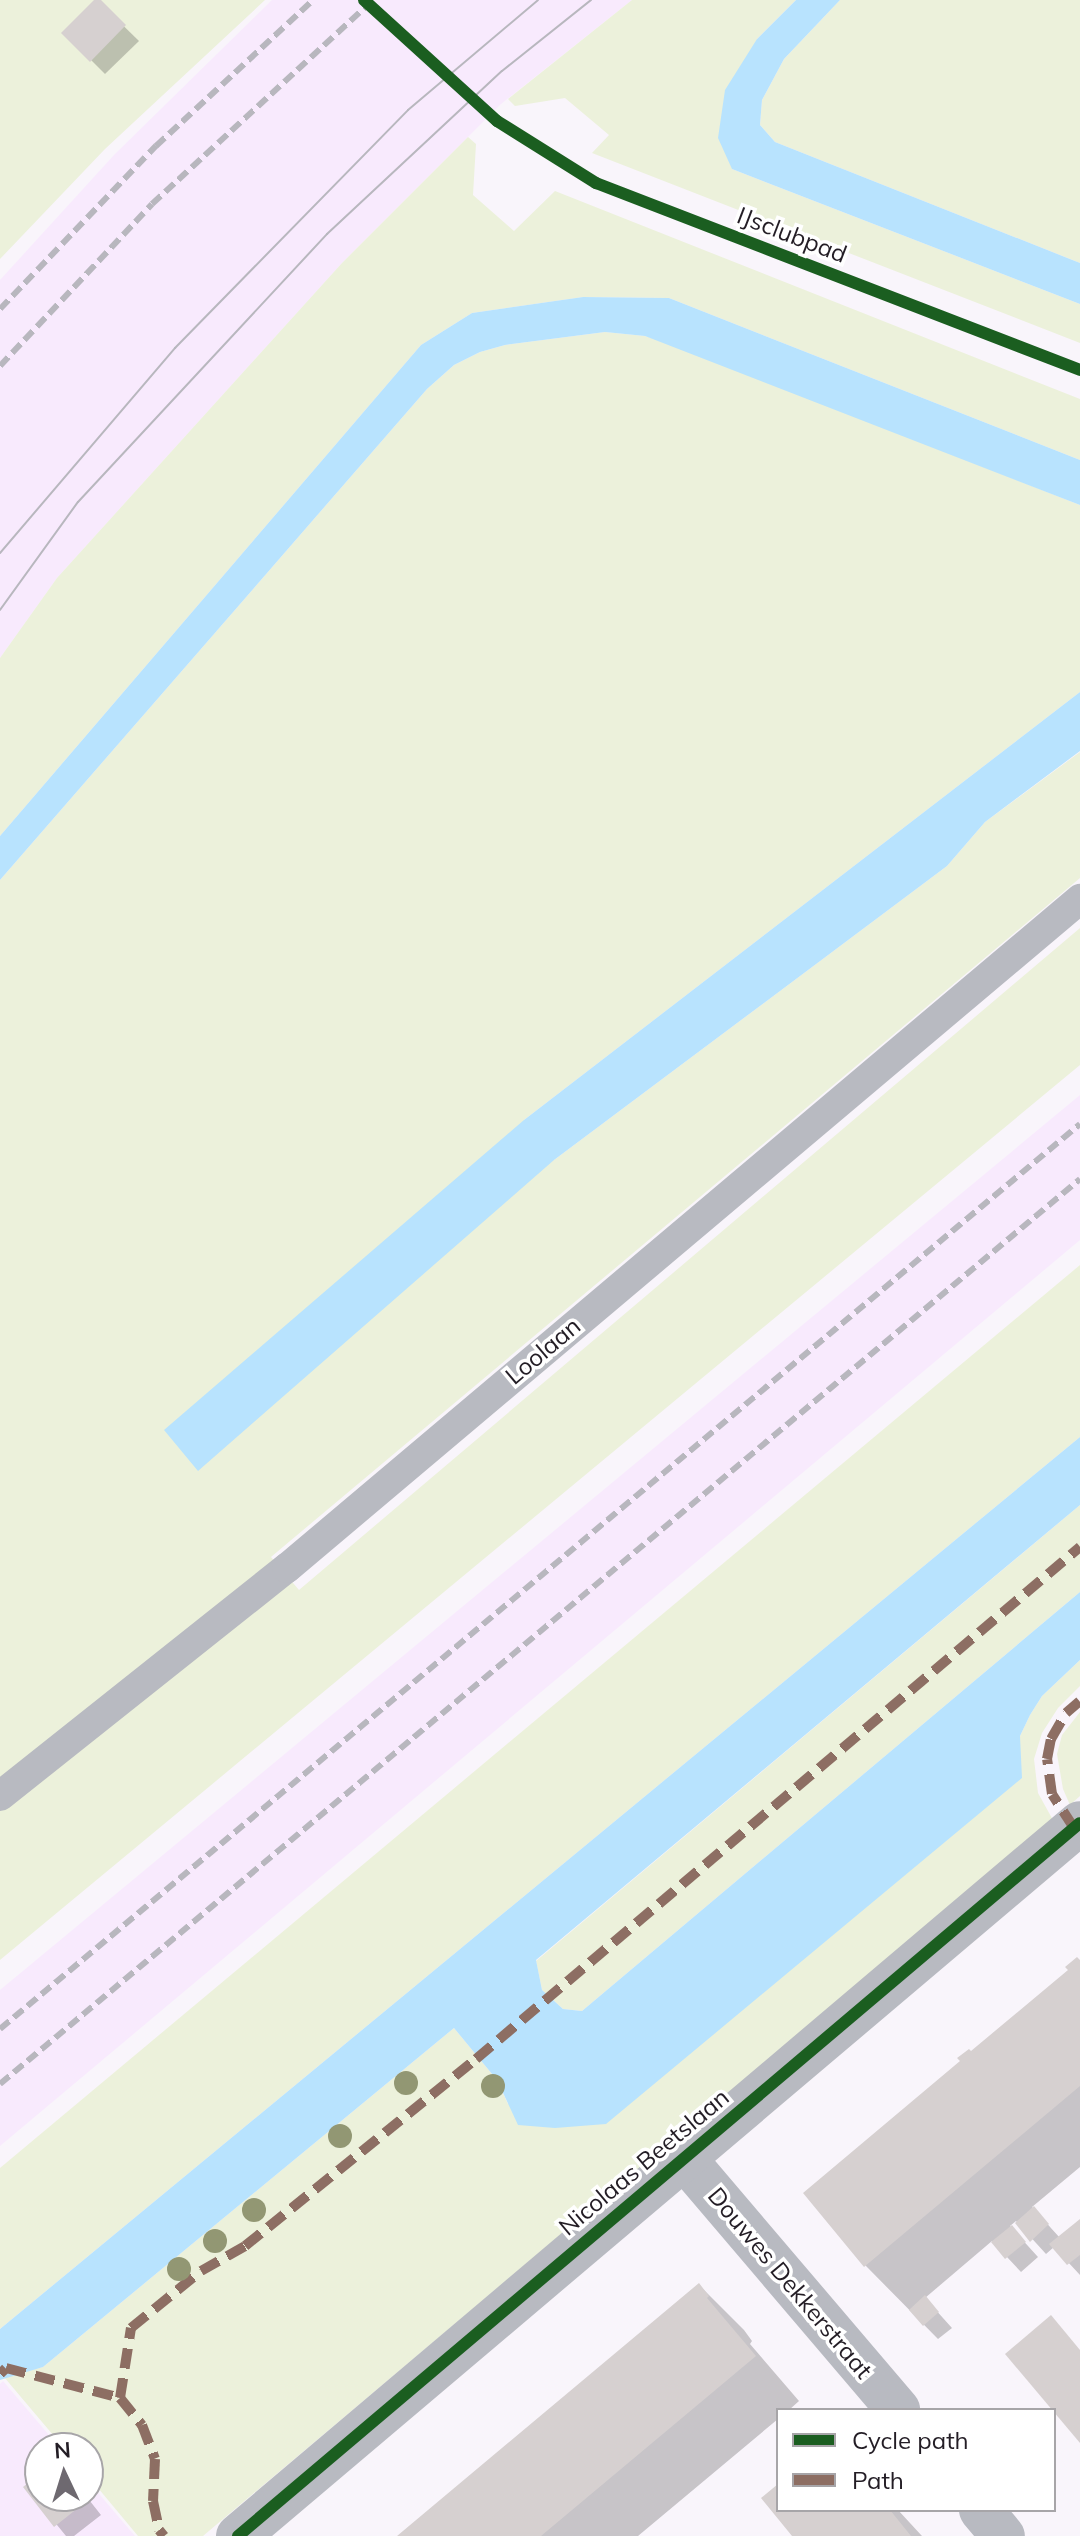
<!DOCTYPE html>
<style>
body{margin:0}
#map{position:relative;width:1080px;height:2536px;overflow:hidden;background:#f9f5fb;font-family:Mulish,sans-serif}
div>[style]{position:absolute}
.built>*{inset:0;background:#f8eafd}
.green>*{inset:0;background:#ecf1db}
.water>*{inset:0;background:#b8e3fe}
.shadow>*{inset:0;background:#0003}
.building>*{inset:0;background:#d6d0d0}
.service>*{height:30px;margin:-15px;padding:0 15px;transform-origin:15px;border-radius:15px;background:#b8bac1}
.minor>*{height:44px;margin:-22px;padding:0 22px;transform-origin:22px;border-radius:22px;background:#b8bac1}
.tram>*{height:2px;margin:-1px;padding:0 1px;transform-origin:1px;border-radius:1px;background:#b8b7be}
.rail>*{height:6px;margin-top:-3px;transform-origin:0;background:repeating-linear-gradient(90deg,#b8b7be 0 12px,transparent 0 18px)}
.quiet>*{height:10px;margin-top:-5px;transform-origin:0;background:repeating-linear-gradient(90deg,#8d6e63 0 20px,transparent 0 30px)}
.cycleway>*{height:12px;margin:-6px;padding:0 6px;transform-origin:6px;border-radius:6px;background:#1b5e20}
.trees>*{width:24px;height:24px;margin:-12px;border-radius:50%;background:#929773}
span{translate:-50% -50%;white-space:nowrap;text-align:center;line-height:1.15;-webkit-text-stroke:7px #fff;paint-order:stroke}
.street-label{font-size:24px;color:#231d25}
.legend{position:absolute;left:776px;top:2408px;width:280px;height:104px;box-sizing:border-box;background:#fff;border:2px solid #a7a5a8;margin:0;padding:10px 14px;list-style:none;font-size:24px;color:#231d25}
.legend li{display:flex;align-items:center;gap:16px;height:40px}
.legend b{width:40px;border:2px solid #a7a5a8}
.north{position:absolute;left:24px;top:2432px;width:80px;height:80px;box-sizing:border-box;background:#fff;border:2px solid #a7a5a8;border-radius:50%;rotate:356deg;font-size:22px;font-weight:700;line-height:32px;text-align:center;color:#231d25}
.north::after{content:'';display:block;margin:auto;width:28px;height:36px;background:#6e6970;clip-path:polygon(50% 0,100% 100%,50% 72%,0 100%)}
</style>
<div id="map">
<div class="built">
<div style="clip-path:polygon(272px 0,632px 0,501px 104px,342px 263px,57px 578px,0 658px,0 280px,114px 155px)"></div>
<div style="clip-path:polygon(1080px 1095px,1080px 1240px,0 2146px,0 1990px)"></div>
<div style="clip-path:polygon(3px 2381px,60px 2448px,40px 2448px,40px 2496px,88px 2496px,88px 2481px,135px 2536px,0 2536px,0 2384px)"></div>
</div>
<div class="green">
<div style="clip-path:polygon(0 0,265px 0,105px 149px,0 259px)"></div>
<div style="clip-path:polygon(632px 0,796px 0,757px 39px,732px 169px,1080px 304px,1080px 343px,592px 153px,609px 135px,565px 98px,515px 106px,508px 99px)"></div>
<div style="clip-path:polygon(840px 0,1080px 0,1080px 263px,775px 142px,760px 125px,762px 100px,784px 59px)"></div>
<div style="clip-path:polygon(468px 137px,476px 144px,473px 195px,514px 231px,555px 191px,1080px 399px,1080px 460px,669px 298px,583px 297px,472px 313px,421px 345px,0 836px,0 658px,57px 578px,342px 263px)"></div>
<div style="clip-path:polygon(605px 332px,645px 336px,669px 343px,1080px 505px,1080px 692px,524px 1120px,554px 1160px,947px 866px,985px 822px,1080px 752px,1080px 878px,271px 1557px,299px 1590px,1080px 928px,1080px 1065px,0 1960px,0 880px,427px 389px,454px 365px,480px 352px,505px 345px)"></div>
<div style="clip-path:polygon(1080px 1265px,1080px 1437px,0 2329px,0 2168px)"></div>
<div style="clip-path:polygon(1080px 1505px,1080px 1592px,582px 2011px,563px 2009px,542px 1990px,536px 1961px)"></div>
<div style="clip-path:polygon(1080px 1660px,1080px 1686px,1058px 1708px,1042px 1733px,1034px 1759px,1038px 1793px,1053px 1820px,203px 2536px,138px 2536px,88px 2476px,88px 2448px,64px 2448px,4px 2377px,43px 2367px,454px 2028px,497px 2080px,508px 2104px,1019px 1759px,1020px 1736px,1030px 1715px,1042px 1696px)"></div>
<div style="clip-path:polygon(1080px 1712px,1080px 1796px,1070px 1805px,1063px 1789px,1057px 1754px,1062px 1735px)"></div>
</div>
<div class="water">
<div style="clip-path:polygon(796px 0,840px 0,784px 59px,762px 100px,760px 125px,775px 142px,1080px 263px,1080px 304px,732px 169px,718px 138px,725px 90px,757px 39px)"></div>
<div style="clip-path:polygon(583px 297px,669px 298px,1080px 460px,1080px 505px,645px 336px,605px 332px,505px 345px,480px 352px,454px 365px,427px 389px,0 880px,0 836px,421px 345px,472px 313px)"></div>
<div style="clip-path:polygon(1080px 692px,1080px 751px,985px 822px,947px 866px,554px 1160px,198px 1471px,164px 1430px,524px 1120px)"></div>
<div style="clip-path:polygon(1080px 1437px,1080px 1505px,536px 1960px,542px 1990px,563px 2009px,582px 2011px,1080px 1592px,1080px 1660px,1042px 1696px,1030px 1715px,1020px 1736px,1022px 1778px,606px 2124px,555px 2128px,518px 2125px,497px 2080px,454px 2028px,43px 2367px,0 2380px,0 2329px)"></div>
</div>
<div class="shadow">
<div style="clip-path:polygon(97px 0,139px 41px,105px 74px,64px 33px)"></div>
<div style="clip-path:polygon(1080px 1962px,1080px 2167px,1032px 2207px,1060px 2238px,1080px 2222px,1080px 2275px,1054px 2247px,1046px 2254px,1016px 2221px,1010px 2226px,1038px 2257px,1021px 2272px,992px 2241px,925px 2298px,952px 2328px,938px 2339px,866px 2266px,805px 2193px)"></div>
<div style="clip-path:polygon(699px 2285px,744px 2330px,752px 2341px,750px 2344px,799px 2401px,789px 2410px,778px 2410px,778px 2419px,638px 2536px,400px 2536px)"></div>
<div style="clip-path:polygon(40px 2476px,40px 2496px,86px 2496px,101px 2515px,74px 2536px,66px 2536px,26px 2487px)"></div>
<div style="clip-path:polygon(778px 2486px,778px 2510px,898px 2510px,922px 2536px,795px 2536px,764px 2499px)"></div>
</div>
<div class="building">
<div style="clip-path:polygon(94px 0,101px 0,126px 25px,90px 62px,61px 33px)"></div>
<div style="clip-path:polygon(1077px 1957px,1080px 1960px,1080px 2086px,864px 2267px,803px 2193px,960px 2061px,957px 2058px,969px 2049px,971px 2051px,1068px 1970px,1065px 1967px)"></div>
<div style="clip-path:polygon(1034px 2206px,1049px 2224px,1030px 2242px,1015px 2223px)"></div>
<div style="clip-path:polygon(1080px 2219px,1080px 2255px,1067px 2265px,1049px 2244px)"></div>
<div style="clip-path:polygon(1012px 2225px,1026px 2242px,1005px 2259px,991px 2242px)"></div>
<div style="clip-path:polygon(699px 2283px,709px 2296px,707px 2298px,756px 2356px,541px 2536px,397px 2536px)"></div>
<div style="clip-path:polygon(925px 2295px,939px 2312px,923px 2326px,909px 2310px)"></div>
<div style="clip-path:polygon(1051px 2315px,1080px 2350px,1080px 2443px,1005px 2354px)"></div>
<div style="clip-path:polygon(40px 2473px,40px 2496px,85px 2496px,88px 2500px,54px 2527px,23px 2487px)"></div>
<div style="clip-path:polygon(778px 2484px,778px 2510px,890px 2510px,911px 2536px,792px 2536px,761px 2498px)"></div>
</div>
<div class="service">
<div style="left:0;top:1796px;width:367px;rotate:-38.5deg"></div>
<div style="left:287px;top:1568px;width:1038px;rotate:-40.15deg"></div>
</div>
<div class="minor">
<div style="left:683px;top:2157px;width:332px;rotate:49.6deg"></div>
<div style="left:981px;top:2510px;width:34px;rotate:50deg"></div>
<div style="left:238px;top:2536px;width:1103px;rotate:-40.26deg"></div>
</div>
<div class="tram">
<div style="left:0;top:553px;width:270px;rotate:-49.5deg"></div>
<div style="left:175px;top:348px;width:333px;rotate:-45.6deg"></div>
<div style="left:408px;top:110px;width:170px;rotate:-40.2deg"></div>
<div style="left:0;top:610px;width:133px;rotate:-54.2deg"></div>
<div style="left:78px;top:502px;width:366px;rotate:-47.1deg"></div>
<div style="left:327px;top:234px;width:239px;rotate:-43deg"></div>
<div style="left:502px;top:71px;width:114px;rotate:-38.6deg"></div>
</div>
<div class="rail">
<div style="left:0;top:309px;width:226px;rotate:-46.3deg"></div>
<div style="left:156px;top:146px;width:214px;rotate:-42.9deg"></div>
<div style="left:0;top:366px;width:222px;rotate:-46.8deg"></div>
<div style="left:152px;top:204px;width:301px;rotate:-42.7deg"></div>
<div style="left:0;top:2029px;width:1409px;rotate:-39.96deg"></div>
<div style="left:0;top:2084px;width:1409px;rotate:-39.96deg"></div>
</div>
<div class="quiet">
<div style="left:1074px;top:1828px;width:40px;rotate:-122.9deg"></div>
<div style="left:1052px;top:1794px;width:35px;rotate:-98deg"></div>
<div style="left:1047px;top:1759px;width:20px;rotate:-79deg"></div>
<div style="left:1051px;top:1739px;width:30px;rotate:-60deg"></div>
<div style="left:1066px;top:1713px;width:18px;rotate:-41deg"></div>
<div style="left:0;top:2374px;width:8px;rotate:-45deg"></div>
<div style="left:6px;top:2368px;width:118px;rotate:14.7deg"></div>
<div style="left:120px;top:2398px;width:35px;rotate:51deg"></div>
<div style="left:142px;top:2425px;width:36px;rotate:69deg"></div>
<div style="left:155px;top:2459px;width:42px;rotate:92.7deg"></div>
<div style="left:153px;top:2501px;width:30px;rotate:78deg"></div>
<div style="left:159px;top:2530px;width:8px;rotate:50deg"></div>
<div style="left:120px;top:2398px;width:71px;rotate:-81.1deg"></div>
<div style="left:131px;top:2328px;width:90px;rotate:-39.2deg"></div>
<div style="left:201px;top:2271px;width:51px;rotate:-29.6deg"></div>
<div style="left:245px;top:2246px;width:297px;rotate:-39deg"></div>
<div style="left:476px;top:2059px;width:792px;rotate:-40.29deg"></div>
</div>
<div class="cycleway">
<div style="left:364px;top:0;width:180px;rotate:42.3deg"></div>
<div style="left:497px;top:121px;width:117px;rotate:32.1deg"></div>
<div style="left:596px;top:183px;width:519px;rotate:21.12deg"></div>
<div style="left:238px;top:2536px;width:1103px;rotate:-40.26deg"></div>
</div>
<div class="trees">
<div style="left:406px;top:2083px"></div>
<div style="left:493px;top:2086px"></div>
<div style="left:340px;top:2136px"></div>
<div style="left:254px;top:2210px"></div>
<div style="left:215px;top:2241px"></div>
<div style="left:179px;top:2269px"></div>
</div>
<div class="street-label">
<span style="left:792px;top:235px;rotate:21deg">IJsclubpad</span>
<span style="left:543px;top:1351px;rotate:-40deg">Loolaan</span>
<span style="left:644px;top:2162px;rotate:-40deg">Nicolaas Beetslaan</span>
<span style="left:790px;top:2283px;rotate:50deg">Douwes Dekkerstraat</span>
</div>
<ul class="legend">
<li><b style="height:10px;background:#1b5e20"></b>Cycle path</li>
<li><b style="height:10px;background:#8d6e63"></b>Path</li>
</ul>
<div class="north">N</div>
</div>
